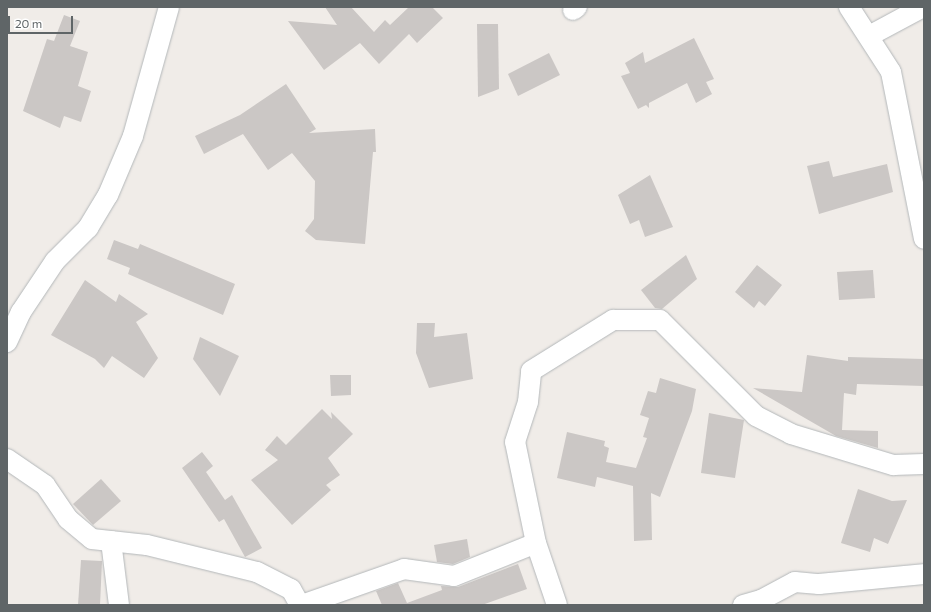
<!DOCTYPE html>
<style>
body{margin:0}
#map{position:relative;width:931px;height:612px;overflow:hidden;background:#f0ece8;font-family:Commissioner,sans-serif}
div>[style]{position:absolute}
.building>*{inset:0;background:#cbc7c5}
.roads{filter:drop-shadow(0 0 1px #b3b7b9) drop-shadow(0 0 1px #b3b7b9)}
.street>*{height:20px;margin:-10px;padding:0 10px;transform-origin:10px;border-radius:10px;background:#fff}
span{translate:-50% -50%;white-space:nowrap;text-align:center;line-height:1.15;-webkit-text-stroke:3px #fff;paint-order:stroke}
.frame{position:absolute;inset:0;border:8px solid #5f6567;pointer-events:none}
.scale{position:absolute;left:8px;top:16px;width:65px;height:18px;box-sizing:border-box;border:2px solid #5f6567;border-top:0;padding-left:5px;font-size:12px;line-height:14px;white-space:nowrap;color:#5f6567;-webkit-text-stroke:3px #fff;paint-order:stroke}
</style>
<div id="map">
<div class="building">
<div style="clip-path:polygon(325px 7px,351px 7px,374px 32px,385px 20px,390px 25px,409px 7px,432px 7px,443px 18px,417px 43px,409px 34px,379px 64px,360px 43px,324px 70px,288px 21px,337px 25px)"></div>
<div style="clip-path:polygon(64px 15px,80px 21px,70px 46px,88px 52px,78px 86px,91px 91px,81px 122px,64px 116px,60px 128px,23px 111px,47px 39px,54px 41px)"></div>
<div style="clip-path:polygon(477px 24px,498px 24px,499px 89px,478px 97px)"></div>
<div style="clip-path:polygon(694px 38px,714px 79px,706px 82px,712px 94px,696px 103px,687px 83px,649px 103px,649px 108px,646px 105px,638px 109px,621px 76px,630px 73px,625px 63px,643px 52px,645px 63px)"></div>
<div style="clip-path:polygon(549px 53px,560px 75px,518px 96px,508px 74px)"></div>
<div style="clip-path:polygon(286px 84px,316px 129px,309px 133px,375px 129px,376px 152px,373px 152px,365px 244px,316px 240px,305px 231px,314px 219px,315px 181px,292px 153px,268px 170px,243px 134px,204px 154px,195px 136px,240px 115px)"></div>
<div style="clip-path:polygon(829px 161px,833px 177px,887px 164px,893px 192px,819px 214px,807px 166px)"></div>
<div style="clip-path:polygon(650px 175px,673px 227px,645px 237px,639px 220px,630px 224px,618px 195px)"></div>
<div style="clip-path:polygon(114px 240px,138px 249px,140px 244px,235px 284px,223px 315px,128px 274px,130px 268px,107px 259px)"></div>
<div style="clip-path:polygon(686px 255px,697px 279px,662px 309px,655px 308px,641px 290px)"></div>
<div style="clip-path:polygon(757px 265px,782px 285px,765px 306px,759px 301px,754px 308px,735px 292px)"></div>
<div style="clip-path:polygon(873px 270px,875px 298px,839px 300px,837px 272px)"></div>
<div style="clip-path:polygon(85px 280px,116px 302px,119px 294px,148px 314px,136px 322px,158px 358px,144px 378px,112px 356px,104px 368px,95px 359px,51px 335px)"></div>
<div style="clip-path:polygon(417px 323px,435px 323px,434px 337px,467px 333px,473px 379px,429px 388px,416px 353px)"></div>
<div style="clip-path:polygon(200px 337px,239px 356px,220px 396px,193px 359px)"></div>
<div style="clip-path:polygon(807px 355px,848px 361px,848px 357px,924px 359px,924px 386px,857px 384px,856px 395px,844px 393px,842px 430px,878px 431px,878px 448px,836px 436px,753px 388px,802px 392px)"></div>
<div style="clip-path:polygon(330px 375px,351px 375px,351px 395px,331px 396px)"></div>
<div style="clip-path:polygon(660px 378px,696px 389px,692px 411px,660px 497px,651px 493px,652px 540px,634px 541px,633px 486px,597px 477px,595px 487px,557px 478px,567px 432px,605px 441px,604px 446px,609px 448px,606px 462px,636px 468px,647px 438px,643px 437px,649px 418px,640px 415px,648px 391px,656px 393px)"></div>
<div style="clip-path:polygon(322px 409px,332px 419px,331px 412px,353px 434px,328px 458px,340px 475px,326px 485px,331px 490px,292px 525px,251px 480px,278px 460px,265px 450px,277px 436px,286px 445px)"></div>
<div style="clip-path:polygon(709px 413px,744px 420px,735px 478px,701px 473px)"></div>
<div style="clip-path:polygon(202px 452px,213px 466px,206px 472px,225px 500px,232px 495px,262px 548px,245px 557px,224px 519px,219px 522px,182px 468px)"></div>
<div style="clip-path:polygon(101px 479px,121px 501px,93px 525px,73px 504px)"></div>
<div style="clip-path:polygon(858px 489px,892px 501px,907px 500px,888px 544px,874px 538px,870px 552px,841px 543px)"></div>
<div style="clip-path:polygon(467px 539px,470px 557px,453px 564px,437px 562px,434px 545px)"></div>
<div style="clip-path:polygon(81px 560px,102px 561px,100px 605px,78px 605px)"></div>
<div style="clip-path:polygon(518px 564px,527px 589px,482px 605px,382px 605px,376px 591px,398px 583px,407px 603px,442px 590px,441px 586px,458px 587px)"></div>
</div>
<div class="roads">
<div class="street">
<div style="left:849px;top:7px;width:77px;rotate:57.1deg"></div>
<div style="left:891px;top:72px;width:170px;rotate:78.8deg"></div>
<div style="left:573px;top:10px;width:5px;rotate:-37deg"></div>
<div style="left:869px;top:36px;width:61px;rotate:-28.2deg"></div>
<div style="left:7px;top:342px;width:33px;rotate:-65deg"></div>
<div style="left:21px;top:312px;width:61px;rotate:-56.3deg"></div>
<div style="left:55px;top:261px;width:47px;rotate:-45deg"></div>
<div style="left:88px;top:228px;width:39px;rotate:-59deg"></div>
<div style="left:108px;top:195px;width:64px;rotate:-67deg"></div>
<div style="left:133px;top:136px;width:134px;rotate:-74.4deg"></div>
<div style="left:7px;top:459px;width:46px;rotate:34.4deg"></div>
<div style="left:45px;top:485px;width:41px;rotate:55.9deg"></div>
<div style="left:68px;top:519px;width:31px;rotate:40deg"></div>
<div style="left:92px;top:539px;width:55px;rotate:6.2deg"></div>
<div style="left:147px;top:545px;width:113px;rotate:13.8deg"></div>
<div style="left:257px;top:572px;width:38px;rotate:27deg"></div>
<div style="left:291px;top:589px;width:18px;rotate:61deg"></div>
<div style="left:111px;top:541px;width:64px;rotate:82.9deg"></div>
<div style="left:302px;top:605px;width:108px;rotate:-19.4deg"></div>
<div style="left:404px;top:569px;width:50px;rotate:8deg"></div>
<div style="left:454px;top:576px;width:88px;rotate:-21.9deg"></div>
<div style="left:557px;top:605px;width:65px;rotate:-108.7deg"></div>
<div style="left:536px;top:543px;width:103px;rotate:-101.7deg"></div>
<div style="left:515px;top:442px;width:42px;rotate:-72deg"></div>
<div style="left:528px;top:402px;width:31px;rotate:-84deg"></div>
<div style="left:531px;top:371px;width:97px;rotate:-31.9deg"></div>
<div style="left:613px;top:320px;width:47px"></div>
<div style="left:660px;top:320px;width:136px;rotate:45deg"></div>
<div style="left:756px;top:416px;width:39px;rotate:27deg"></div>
<div style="left:791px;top:434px;width:107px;rotate:16.9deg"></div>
<div style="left:893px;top:465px;width:31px;rotate:-2deg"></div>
<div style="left:743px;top:605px;width:19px;rotate:-16deg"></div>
<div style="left:761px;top:600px;width:38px;rotate:-28deg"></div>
<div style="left:795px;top:582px;width:24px;rotate:5deg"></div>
<div style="left:819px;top:584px;width:105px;rotate:-5.4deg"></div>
</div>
</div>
<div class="frame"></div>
<div class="scale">20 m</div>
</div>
